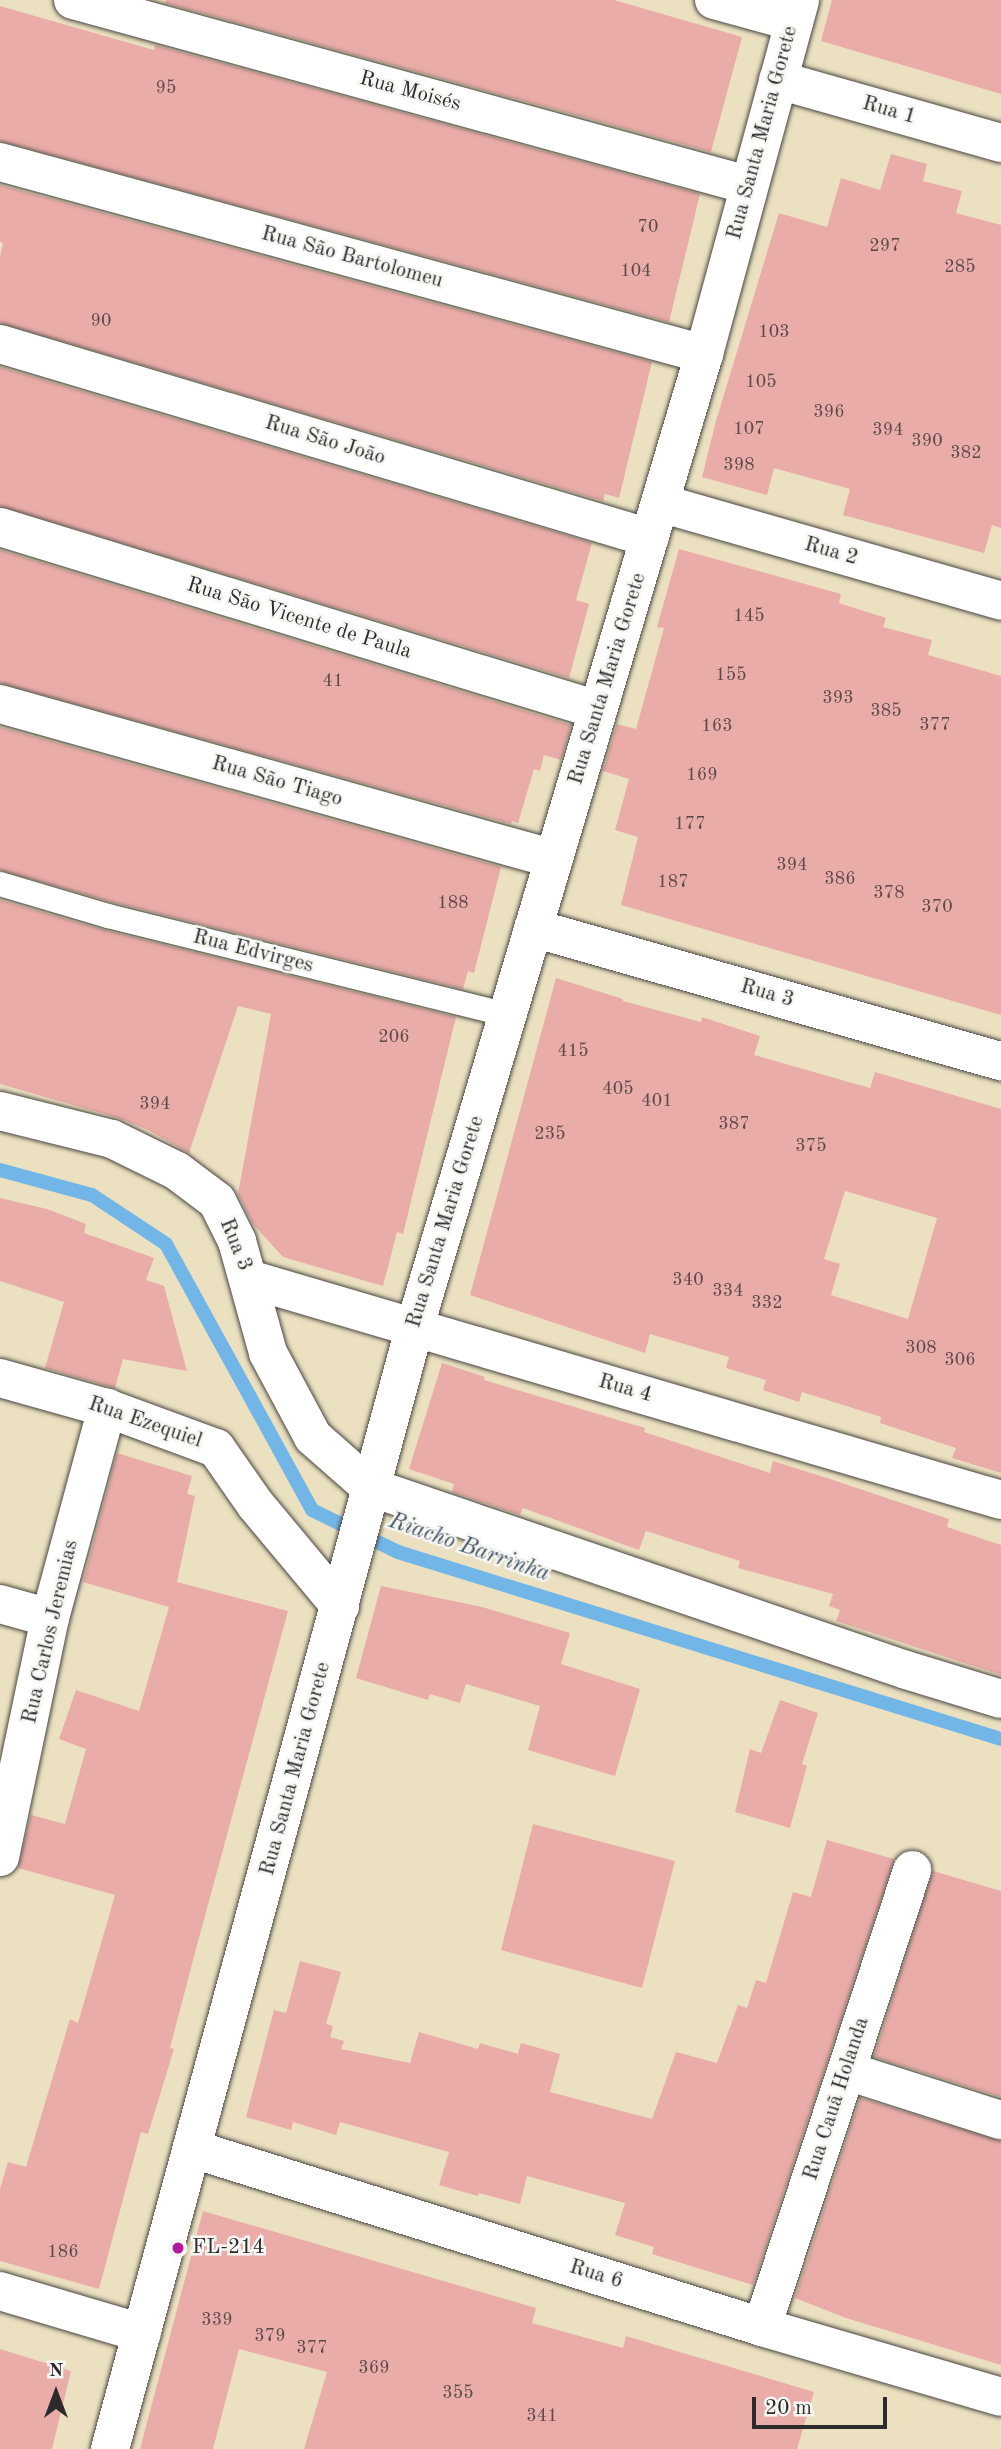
<!DOCTYPE html>
<meta charset="utf-8">
<style>
body{margin:0}
#map{position:relative;width:1001px;height:2449px;overflow:hidden;background:#ebe1c0;font-family:"Old Standard TT",serif}
div>[style]{position:absolute}
.stream>*{height:14px;margin:-7px;padding:0 7px;transform-origin:7px;border-radius:7px;background:#72b6e8}
.building>*{inset:0;background:#e9aca9}
.roads{filter:drop-shadow(0 0 2px #484641) drop-shadow(0 0 2px #484641)}
.lane>*{height:24px;margin:-12px;padding:0 12px;transform-origin:12px;border-radius:12px;background:#fff}
.street>*{height:38px;margin:-19px;padding:0 19px;transform-origin:19px;border-radius:19px;background:#fff}
.dots>*{width:19px;height:19px;translate:-50% -50%;box-sizing:border-box;border:4px solid #f6f6f2;border-radius:50%}
span{translate:-50% -50%;white-space:nowrap;text-align:center;line-height:1.15;-webkit-text-stroke:5px #f6f6f2;paint-order:stroke}
.number-label{font-size:18px;color:#5a4b4a}
.number-label span{-webkit-text-stroke-width:0}
.street-label{font-size:21px;color:#2b2b2b}
.poi-label{font-size:21px;color:#2b2b2b}
.left{translate:0 -50%;text-align:left}
.water-label{font-size:23px;color:#405564;font-style:italic}
.north{position:absolute;left:21px;top:2358px;width:70px;height:70px;-webkit-text-stroke:5px #f6f6f2;paint-order:stroke;rotate:0deg;font-size:19px;font-weight:700;line-height:28px;text-align:center;color:#2b2b2b}
.north::after{content:'';display:block;margin:auto;width:24px;height:32px;background:#2b2b2b;clip-path:polygon(50% 0,100% 100%,50% 72%,0 100%)}
.scale{position:absolute;left:752px;top:2397px;width:135px;height:32px;box-sizing:border-box;border:4px solid #2b2b2b;border-top:0;padding-left:9px;font-size:21px;line-height:24px;white-space:nowrap;color:#2b2b2b;-webkit-text-stroke:5px #f6f6f2;paint-order:stroke}
</style>
<div id="map">
<div class="stream">
<div style="left:0;top:1170px;width:95px;rotate:15.2deg"></div>
<div style="left:92px;top:1195px;width:89px;rotate:33.5deg"></div>
<div style="left:166px;top:1244px;width:303px;rotate:61.2deg"></div>
<div style="left:312px;top:1510px;width:96px;rotate:26deg"></div>
<div style="left:398px;top:1552px;width:631px;rotate:17.23deg"></div>
</div>
<div class="building">
<div style="clip-path:polygon(166px 0,614px 0,742px 37px,711px 152px,165px 3px)"></div>
<div style="clip-path:polygon(832px 0,1001px 0,1001px 94px,821px 41px)"></div>
<div style="clip-path:polygon(0 6px,150px 49px,154px 50px,155px 45px,700px 194px,669px 322px,0 141px)"></div>
<div style="clip-path:polygon(891px 154px,927px 164px,923px 181px,962px 191px,956px 213px,1001px 225px,1001px 528px,992px 525px,984px 553px,843px 515px,850px 489px,774px 468px,767px 495px,702px 477px,716px 421px,779px 213px,827px 227px,841px 178px,880px 190px)"></div>
<div style="clip-path:polygon(0 185px,652px 362px,619px 498px,605px 494px,603px 501px,0 323px,0 257px,3px 243px,0 242px)"></div>
<div style="clip-path:polygon(0 367px,592px 543px,576px 600px,589px 604px,569px 678px,0 506px)"></div>
<div style="clip-path:polygon(679px 549px,841px 594px,839px 603px,886px 618px,883px 627px,932px 640px,928px 655px,1001px 676px,1001px 1015px,621px 905px,638px 837px,615px 830px,629px 779px,603px 771px,617px 724px,636px 729px,664px 628px,657px 627px)"></div>
<div style="clip-path:polygon(0 550px,571px 725px,561px 760px,544px 755px,540px 771px,534px 769px,518px 823px,512px 821px,511px 824px,0 683px)"></div>
<div style="clip-path:polygon(0 727px,501px 867px,474px 973px,468px 971px,463px 989px,112px 902px,0 870px)"></div>
<div style="clip-path:polygon(0 900px,104px 930px,456px 1017px,403px 1234px,397px 1232px,383px 1286px,283px 1257px,252px 1223px,238px 1194px,271px 1014px,238px 1006px,189px 1153px,148px 1130px,118px 1118px,0 1084px)"></div>
<div style="clip-path:polygon(evenodd,556px 978px,623px 999px,623px 1001px,701px 1022px,702px 1017px,760px 1036px,754px 1055px,870px 1088px,875px 1072px,1001px 1109px,1001px 1473px,952px 1458px,956px 1448px,880px 1423px,881px 1417px,802px 1392px,799px 1402px,763px 1390px,766px 1380px,726px 1368px,729px 1357px,650px 1334px,645px 1353px,470px 1295px,556px 978px,845px 1191px,937px 1218px,908px 1319px,831px 1295px,840px 1264px,824px 1259px,845px 1191px)"></div>
<div style="clip-path:polygon(0 1198px,47px 1209px,86px 1224px,84px 1233px,154px 1258px,146px 1280px,164px 1286px,187px 1371px,123px 1359px,115px 1388px,45px 1368px,64px 1302px,0 1281px)"></div>
<div style="clip-path:polygon(442px 1363px,485px 1377px,484px 1380px,645px 1428px,644px 1432px,770px 1473px,773px 1461px,830px 1479px,949px 1519px,947px 1527px,1001px 1545px,1001px 1675px,836px 1621px,840px 1610px,829px 1606px,833px 1594px,738px 1568px,740px 1561px,646px 1531px,639px 1550px,523px 1508px,520px 1515px,452px 1492px,454px 1484px,409px 1469px)"></div>
<div style="clip-path:polygon(117px 1453px,192px 1476px,187px 1494px,195px 1496px,177px 1582px,288px 1611px,197px 1945px,170px 2048px,174px 2049px,148px 2134px,141px 2132px,99px 2289px,0 2261px,0 2189px,8px 2162px,26px 2167px,70px 2019px,78px 2023px,115px 1895px,18px 1868px,31px 1815px,65px 1824px,86px 1749px,59px 1739px,76px 1690px,139px 1711px,169px 1607px,83px 1582px)"></div>
<div style="clip-path:polygon(381px 1586px,482px 1607px,570px 1633px,561px 1664px,640px 1689px,615px 1776px,528px 1750px,540px 1706px,466px 1684px,460px 1703px,430px 1694px,428px 1700px,356px 1678px)"></div>
<div style="clip-path:polygon(780px 1700px,818px 1713px,802px 1764px,807px 1766px,790px 1828px,735px 1812px,750px 1749px,761px 1753px)"></div>
<div style="clip-path:polygon(533px 1824px,675px 1861px,642px 1988px,501px 1950px)"></div>
<div style="clip-path:polygon(827px 1840px,894px 1859px,753px 2285px,652px 2254px,654px 2247px,615px 2235px,625px 2203px,527px 2176px,520px 2204px,479px 2193px,478px 2196px,439px 2185px,449px 2152px,340px 2122px,336px 2135px,293px 2122px,291px 2130px,246px 2117px,274px 2010px,286px 2013px,300px 1961px,341px 1972px,326px 2024px,333px 2026px,330px 2037px,344px 2041px,341px 2049px,410px 2063px,419px 2032px,478px 2049px,480px 2043px,518px 2054px,521px 2043px,560px 2054px,550px 2092px,652px 2119px,676px 2052px,717px 2063px,738px 2005px,747px 2008px,756px 1980px,766px 1983px,793px 1892px,811px 1897px)"></div>
<div style="clip-path:polygon(933px 1871px,1001px 1891px,1001px 2097px,874px 2057px)"></div>
<div style="clip-path:polygon(860px 2098px,1001px 2141px,1001px 2365px,846px 2318px,795px 2298px)"></div>
<div style="clip-path:polygon(203px 2211px,536px 2308px,532px 2323px,623px 2348px,626px 2336px,814px 2392px,797px 2449px,304px 2449px,327px 2372px,239px 2349px,213px 2449px,140px 2449px)"></div>
<div style="clip-path:polygon(0 2349px,71px 2371px,52px 2449px,0 2449px)"></div>
</div>
<div class="roads">
<div class="lane">
<div style="left:0;top:884px;width:113px;rotate:16.5deg"></div>
<div style="left:108px;top:916px;width:412px;rotate:13.9deg"></div>
</div>
<div class="street">
<div style="left:73px;top:0;width:700px;rotate:15.33deg"></div>
<div style="left:714px;top:0;width:83px;rotate:15.4deg"></div>
<div style="left:778px;top:80px;width:232px;rotate:15.8deg"></div>
<div style="left:0;top:162px;width:730px;rotate:15.26deg"></div>
<div style="left:0;top:344px;width:678px;rotate:16.62deg"></div>
<div style="left:660px;top:503px;width:355px;rotate:16deg"></div>
<div style="left:0;top:527px;width:625px;rotate:17.02deg"></div>
<div style="left:0;top:704px;width:575px;rotate:15.63deg"></div>
<div style="left:533px;top:928px;width:487px;rotate:15.9deg"></div>
<div style="left:0;top:1111px;width:115px;rotate:14deg"></div>
<div style="left:112px;top:1139px;width:72px;rotate:26.2deg"></div>
<div style="left:177px;top:1171px;width:50px;rotate:36.9deg"></div>
<div style="left:217px;top:1201px;width:45px;rotate:63.4deg"></div>
<div style="left:237px;top:1241px;width:116px;rotate:74.5deg"></div>
<div style="left:268px;top:1353px;width:95px;rotate:61.8deg"></div>
<div style="left:313px;top:1437px;width:76px;rotate:41.3deg"></div>
<div style="left:370px;top:1487px;width:566px;rotate:18.85deg"></div>
<div style="left:906px;top:1670px;width:99px;rotate:17deg"></div>
<div style="left:249px;top:1279px;width:784px;rotate:16.38deg"></div>
<div style="left:0;top:1378px;width:111px;rotate:15.7deg"></div>
<div style="left:107px;top:1408px;width:116px;rotate:20.2deg"></div>
<div style="left:216px;top:1448px;width:68px;rotate:55.1deg"></div>
<div style="left:255px;top:1504px;width:133px;rotate:50.2deg"></div>
<div style="left:0;top:1604px;width:52px;rotate:15.6deg"></div>
<div style="left:0;top:1857px;width:244px;rotate:-78.2deg"></div>
<div style="left:50px;top:1618px;width:218px;rotate:-74.8deg"></div>
<div style="left:847px;top:2071px;width:162px;rotate:17.7deg"></div>
<div style="left:193px;top:2149px;width:596px;rotate:17.37deg"></div>
<div style="left:762px;top:2327px;width:249px;rotate:16.3deg"></div>
<div style="left:0;top:2291px;width:148px;rotate:16.5deg"></div>
<div style="left:762px;top:2327px;width:481px;rotate:-71.8deg"></div>
<div style="left:110px;top:2449px;width:1164px;rotate:-74.81deg"></div>
<div style="left:415px;top:1326px;width:1014px;rotate:-73.44deg"></div>
<div style="left:704px;top:354px;width:367px;rotate:-74.8deg"></div>
</div>
</div>
<div class="dots">
<div style="left:178px;top:2248px;background:#b5179e"></div>
</div>
<div class="number-label">
<span style="left:166px;top:88px">95</span>
<span style="left:648px;top:227px">70</span>
<span style="left:885px;top:246px">297</span>
<span style="left:960px;top:267px">285</span>
<span style="left:636px;top:271px">104</span>
<span style="left:101px;top:321px">90</span>
<span style="left:774px;top:332px">103</span>
<span style="left:761px;top:382px">105</span>
<span style="left:829px;top:412px">396</span>
<span style="left:749px;top:429px">107</span>
<span style="left:888px;top:430px">394</span>
<span style="left:927px;top:441px">390</span>
<span style="left:966px;top:453px">382</span>
<span style="left:739px;top:465px">398</span>
<span style="left:749px;top:616px">145</span>
<span style="left:731px;top:675px">155</span>
<span style="left:333px;top:681px">41</span>
<span style="left:838px;top:698px">393</span>
<span style="left:886px;top:711px">385</span>
<span style="left:935px;top:725px">377</span>
<span style="left:717px;top:726px">163</span>
<span style="left:702px;top:775px">169</span>
<span style="left:690px;top:824px">177</span>
<span style="left:792px;top:865px">394</span>
<span style="left:840px;top:879px">386</span>
<span style="left:673px;top:882px">187</span>
<span style="left:889px;top:893px">378</span>
<span style="left:453px;top:903px">188</span>
<span style="left:937px;top:907px">370</span>
<span style="left:394px;top:1037px">206</span>
<span style="left:573px;top:1051px">415</span>
<span style="left:618px;top:1089px">405</span>
<span style="left:657px;top:1101px">401</span>
<span style="left:155px;top:1104px">394</span>
<span style="left:734px;top:1124px">387</span>
<span style="left:550px;top:1134px">235</span>
<span style="left:811px;top:1146px">375</span>
<span style="left:688px;top:1280px">340</span>
<span style="left:728px;top:1291px">334</span>
<span style="left:767px;top:1303px">332</span>
<span style="left:921px;top:1348px">308</span>
<span style="left:960px;top:1360px">306</span>
<span style="left:63px;top:2252px">186</span>
<span style="left:217px;top:2320px">339</span>
<span style="left:270px;top:2336px">379</span>
<span style="left:312px;top:2348px">377</span>
<span style="left:374px;top:2368px">369</span>
<span style="left:458px;top:2393px">355</span>
<span style="left:542px;top:2416px">341</span>
</div>
<div class="street-label">
<span style="left:410px;top:92px;rotate:15deg">Rua Moisés</span>
<span style="left:889px;top:111px;rotate:16deg">Rua 1</span>
<span style="left:763px;top:133px;rotate:-75deg">Rua Santa Maria Gorete</span>
<span style="left:352px;top:258px;rotate:15deg">Rua São Bartolomeu</span>
<span style="left:325px;top:441px;rotate:17deg">Rua São João</span>
<span style="left:831px;top:552px;rotate:16deg">Rua 2</span>
<span style="left:299px;top:619px;rotate:17deg">Rua São Vicente de Paula</span>
<span style="left:608px;top:679px;rotate:-73deg">Rua Santa Maria Gorete</span>
<span style="left:277px;top:782px;rotate:16deg">Rua São Tiago</span>
<span style="left:253px;top:952px;rotate:14deg">Rua Edvirges</span>
<span style="left:767px;top:994px;rotate:16deg">Rua 3</span>
<span style="left:446px;top:1222px;rotate:-73deg">Rua Santa Maria Gorete</span>
<span style="left:235px;top:1245px;rotate:68deg">Rua 3</span>
<span style="left:625px;top:1389px;rotate:16deg">Rua 4</span>
<span style="left:145px;top:1423px;rotate:19deg">Rua Ezequiel</span>
<span style="left:51px;top:1632px;rotate:-77deg">Rua Carlos Jeremias</span>
<span style="left:296px;top:1769px;rotate:-75deg">Rua Santa Maria Gorete</span>
<span style="left:837px;top:2099px;rotate:-72deg">Rua Cauã Holanda</span>
<span style="left:596px;top:2275px;rotate:17deg">Rua 6</span>
</div>
<div class="poi-label">
<span class="left" style="left:192px;top:2248px">FL-214</span>
</div>
<div class="water-label">
<span style="left:469px;top:1548px;rotate:19deg">Riacho Barrinha</span>
</div>
<div class="north">N</div>
<div class="scale">20 m</div>
</div>
